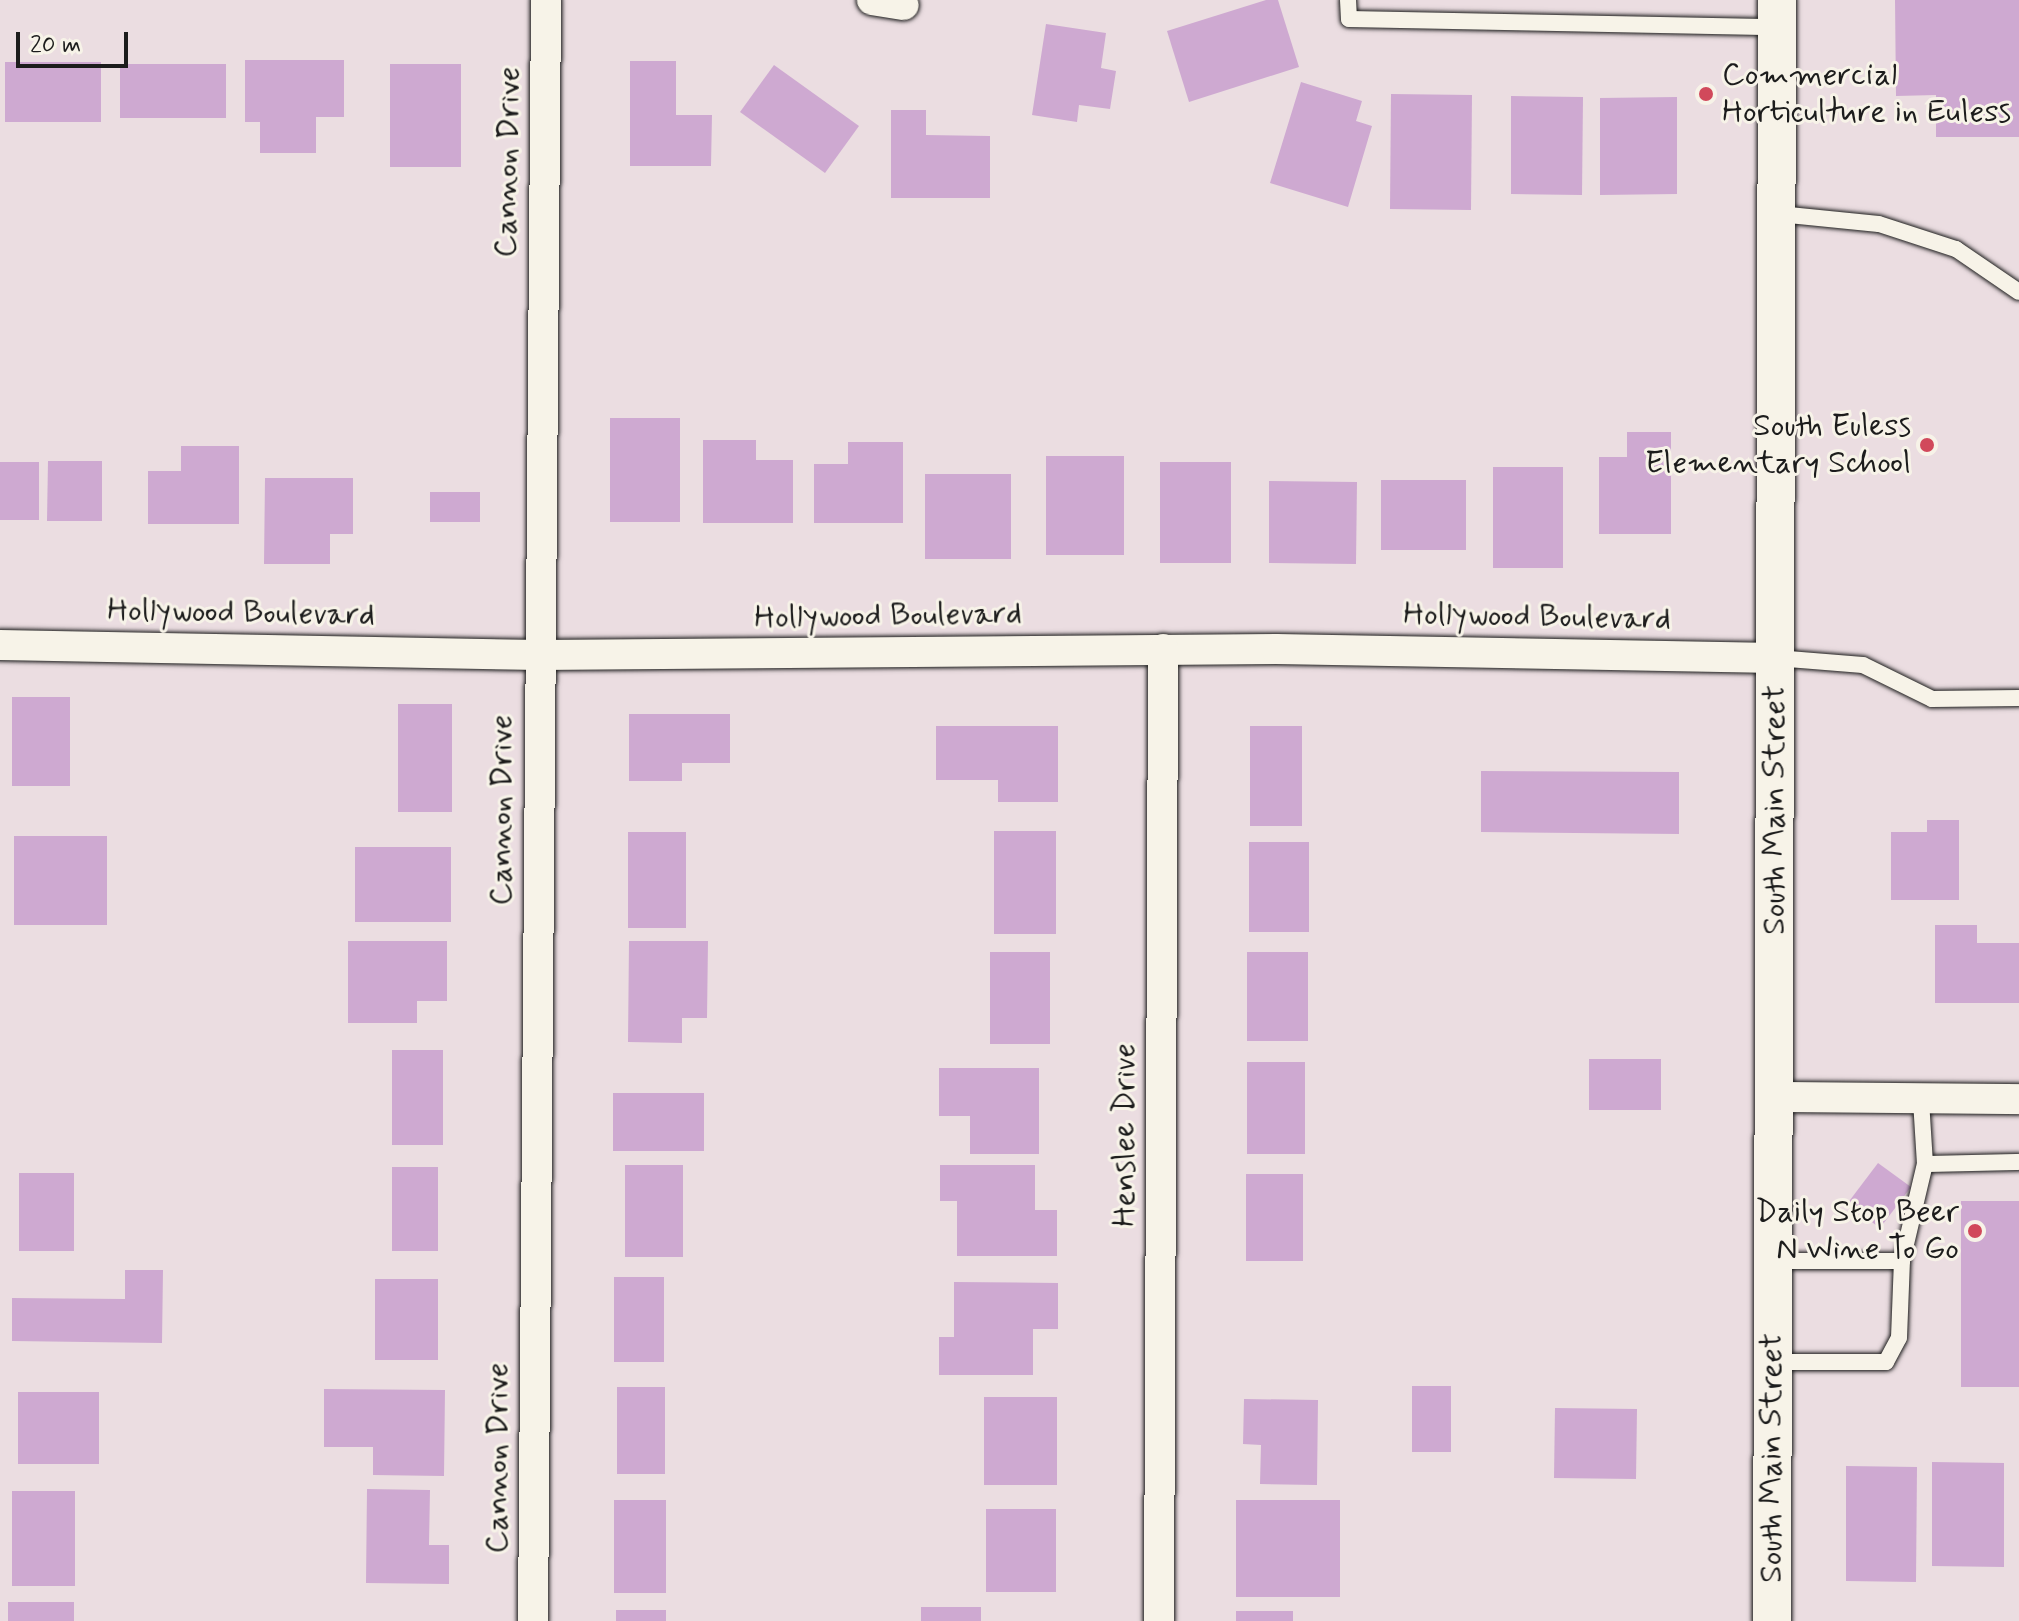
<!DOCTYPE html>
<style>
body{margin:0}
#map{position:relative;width:2019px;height:1621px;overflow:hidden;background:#ebdde1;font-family:Mynerve,sans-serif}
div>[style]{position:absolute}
.building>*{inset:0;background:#cea9d1}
.roads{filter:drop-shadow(0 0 2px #1c1c1c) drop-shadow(0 0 2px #1c1c1c)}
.service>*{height:16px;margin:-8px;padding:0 8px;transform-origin:8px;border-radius:8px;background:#f7f3e8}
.minor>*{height:30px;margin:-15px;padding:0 15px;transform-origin:15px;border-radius:15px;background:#f7f3e8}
.tertiary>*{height:38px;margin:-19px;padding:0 19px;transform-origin:19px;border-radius:19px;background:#f7f3e8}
.dots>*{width:22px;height:22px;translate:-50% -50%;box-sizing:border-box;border:4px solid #f7f3e8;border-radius:50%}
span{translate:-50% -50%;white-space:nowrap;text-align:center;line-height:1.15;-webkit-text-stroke:6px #f7f3e8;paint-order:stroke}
.poi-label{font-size:32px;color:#1c1c1c}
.left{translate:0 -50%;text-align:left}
.right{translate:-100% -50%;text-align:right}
.street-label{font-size:32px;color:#1c1c1c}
.scale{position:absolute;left:16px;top:32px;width:112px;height:36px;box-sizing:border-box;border:4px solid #1c1c1c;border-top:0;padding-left:10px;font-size:24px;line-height:28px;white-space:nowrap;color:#1c1c1c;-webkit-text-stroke:6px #f7f3e8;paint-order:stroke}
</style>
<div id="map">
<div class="building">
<div style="clip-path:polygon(1266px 0,1278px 0,1299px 67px,1189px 102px,1167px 31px)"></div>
<div style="clip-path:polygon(1895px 0,2019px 0,2019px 137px,1936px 137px,1936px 95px,1896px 96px)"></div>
<div style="clip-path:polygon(1046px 24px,1106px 33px,1101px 68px,1116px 71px,1110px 109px,1079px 105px,1077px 122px,1032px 115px)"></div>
<div style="clip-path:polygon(245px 60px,344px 60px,344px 117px,316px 117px,316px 153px,260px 153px,260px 122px,245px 122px)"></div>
<div style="clip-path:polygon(630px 61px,676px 61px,676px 115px,712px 115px,711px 166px,630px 166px)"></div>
<div style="clip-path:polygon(5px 62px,101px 62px,101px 122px,5px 122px)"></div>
<div style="clip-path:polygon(120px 64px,226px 64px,226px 118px,120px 118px)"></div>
<div style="clip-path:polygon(390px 64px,461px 64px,461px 167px,390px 167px)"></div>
<div style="clip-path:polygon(774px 65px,859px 126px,825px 173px,740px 112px)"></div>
<div style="clip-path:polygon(1301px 82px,1362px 101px,1356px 121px,1372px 126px,1348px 207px,1270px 183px)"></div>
<div style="clip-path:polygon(1391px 94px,1472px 95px,1471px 210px,1390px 209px)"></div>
<div style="clip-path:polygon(1511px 96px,1583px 97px,1582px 195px,1511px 194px)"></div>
<div style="clip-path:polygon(1677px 97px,1677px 194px,1600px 195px,1600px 98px)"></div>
<div style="clip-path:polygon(891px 110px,926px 110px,926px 135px,990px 136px,990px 198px,891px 198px)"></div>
<div style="clip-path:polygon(610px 418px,680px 418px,680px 522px,610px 522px)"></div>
<div style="clip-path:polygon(1627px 432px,1671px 432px,1671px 534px,1599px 534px,1599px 457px,1627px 457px)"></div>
<div style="clip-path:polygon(703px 440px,756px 440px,756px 460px,793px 460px,793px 523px,703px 523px)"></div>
<div style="clip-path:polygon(848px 442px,903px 442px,903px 523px,814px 523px,814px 464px,848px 464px)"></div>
<div style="clip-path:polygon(181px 446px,239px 446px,239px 524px,148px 524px,148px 471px,181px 471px)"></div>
<div style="clip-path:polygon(1046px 456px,1124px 456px,1124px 555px,1046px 555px)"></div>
<div style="clip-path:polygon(48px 461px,102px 461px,102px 521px,47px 521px)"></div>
<div style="clip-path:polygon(0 462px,39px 462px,39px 520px,0 520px)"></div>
<div style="clip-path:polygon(1160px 462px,1231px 462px,1231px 563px,1160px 563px)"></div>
<div style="clip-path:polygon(1493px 467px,1563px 467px,1563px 568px,1493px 568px)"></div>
<div style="clip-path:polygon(925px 474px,1011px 474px,1011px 559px,925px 559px)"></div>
<div style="clip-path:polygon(265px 478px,353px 478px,353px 534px,330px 534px,330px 564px,264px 564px)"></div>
<div style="clip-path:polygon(1381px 480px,1466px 480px,1466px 550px,1381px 550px)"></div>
<div style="clip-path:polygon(1269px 481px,1357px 482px,1356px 564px,1269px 563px)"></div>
<div style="clip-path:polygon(430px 492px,480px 492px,480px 522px,430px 522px)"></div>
<div style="clip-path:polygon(12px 697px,70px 697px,70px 786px,12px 786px)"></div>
<div style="clip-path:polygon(398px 704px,452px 704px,452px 812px,398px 812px)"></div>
<div style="clip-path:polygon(629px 714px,730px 714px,730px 763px,682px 763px,682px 781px,629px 781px)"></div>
<div style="clip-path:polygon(936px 726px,1058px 726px,1058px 802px,998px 802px,998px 780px,936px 780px)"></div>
<div style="clip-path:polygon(1250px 726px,1302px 726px,1302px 826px,1250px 826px)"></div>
<div style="clip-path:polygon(1481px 771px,1679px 772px,1679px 834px,1481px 832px)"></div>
<div style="clip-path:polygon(1927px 820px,1959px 820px,1959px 900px,1891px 900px,1891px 832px,1927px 832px)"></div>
<div style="clip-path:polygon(994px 831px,1056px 831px,1056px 934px,994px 934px)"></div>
<div style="clip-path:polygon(628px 832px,686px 832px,686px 928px,628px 928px)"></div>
<div style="clip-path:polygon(14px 836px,107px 836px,107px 925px,14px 925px)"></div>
<div style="clip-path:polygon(1249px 842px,1309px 842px,1309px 932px,1249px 932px)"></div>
<div style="clip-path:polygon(355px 847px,451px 847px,451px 922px,355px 922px)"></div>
<div style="clip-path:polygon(1935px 925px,1977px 925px,1977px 943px,2019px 943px,2019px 1003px,1935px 1003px)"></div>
<div style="clip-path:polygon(348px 941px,447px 941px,447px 1001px,417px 1001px,417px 1023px,348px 1023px)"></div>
<div style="clip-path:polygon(629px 941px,708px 941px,707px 1018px,682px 1018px,682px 1043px,628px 1042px)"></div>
<div style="clip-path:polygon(990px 952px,1050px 952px,1050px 1044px,990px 1044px)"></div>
<div style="clip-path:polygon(1247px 952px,1308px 952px,1308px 1041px,1247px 1041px)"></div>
<div style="clip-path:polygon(392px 1050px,443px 1050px,443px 1145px,392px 1145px)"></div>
<div style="clip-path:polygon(1589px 1059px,1661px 1059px,1661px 1110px,1589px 1110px)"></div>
<div style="clip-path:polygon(1247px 1062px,1305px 1062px,1305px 1154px,1247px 1154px)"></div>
<div style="clip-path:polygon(939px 1068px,1039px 1068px,1039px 1154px,970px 1154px,970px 1116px,939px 1116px)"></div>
<div style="clip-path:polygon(613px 1093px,704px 1093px,704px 1151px,613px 1151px)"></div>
<div style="clip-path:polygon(1878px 1163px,1911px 1187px,1880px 1228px,1847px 1204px)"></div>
<div style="clip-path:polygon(625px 1165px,683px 1165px,683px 1257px,625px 1257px)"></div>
<div style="clip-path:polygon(940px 1165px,1035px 1165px,1035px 1210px,1057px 1210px,1057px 1256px,957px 1256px,957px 1201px,940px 1201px)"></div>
<div style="clip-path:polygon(392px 1167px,438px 1167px,438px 1251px,392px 1251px)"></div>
<div style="clip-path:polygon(19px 1173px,74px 1173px,74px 1251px,19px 1251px)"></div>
<div style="clip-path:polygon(1246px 1174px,1303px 1174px,1303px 1261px,1246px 1261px)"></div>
<div style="clip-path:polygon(1961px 1201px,2019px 1201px,2019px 1387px,1961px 1387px)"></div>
<div style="clip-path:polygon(125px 1270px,163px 1270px,162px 1343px,12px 1341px,12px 1298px,125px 1299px)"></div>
<div style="clip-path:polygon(614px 1277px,664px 1277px,664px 1362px,614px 1362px)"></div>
<div style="clip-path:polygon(375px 1279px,438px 1279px,438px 1360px,375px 1360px)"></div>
<div style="clip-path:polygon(954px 1282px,1058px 1283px,1058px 1329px,1033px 1329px,1033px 1375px,939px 1375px,939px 1337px,954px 1337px)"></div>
<div style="clip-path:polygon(1412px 1386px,1451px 1386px,1451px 1452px,1412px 1452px)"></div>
<div style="clip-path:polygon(617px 1387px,665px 1387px,665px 1474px,617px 1474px)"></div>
<div style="clip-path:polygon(324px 1389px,445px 1390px,444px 1476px,373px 1475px,373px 1447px,324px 1447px)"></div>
<div style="clip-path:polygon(18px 1392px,99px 1392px,99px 1464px,18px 1464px)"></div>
<div style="clip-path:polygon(984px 1397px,1057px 1397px,1057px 1485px,984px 1485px)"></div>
<div style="clip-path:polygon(1244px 1399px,1318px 1400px,1317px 1485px,1260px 1484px,1261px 1445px,1243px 1444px)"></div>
<div style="clip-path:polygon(1555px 1408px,1637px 1409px,1636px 1479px,1554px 1478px)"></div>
<div style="clip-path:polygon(1932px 1462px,2004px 1463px,2004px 1567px,1932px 1566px)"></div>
<div style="clip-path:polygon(1846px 1466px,1917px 1467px,1916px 1582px,1846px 1581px)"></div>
<div style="clip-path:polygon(367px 1489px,430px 1490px,429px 1545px,449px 1545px,449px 1584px,366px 1583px)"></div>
<div style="clip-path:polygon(12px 1491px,75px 1491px,75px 1586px,12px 1586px)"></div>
<div style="clip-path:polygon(614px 1500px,666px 1500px,666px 1593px,614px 1593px)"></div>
<div style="clip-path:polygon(1236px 1500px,1340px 1500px,1340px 1597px,1236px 1597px)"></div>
<div style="clip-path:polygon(986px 1509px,1056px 1509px,1056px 1592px,986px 1592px)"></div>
<div style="clip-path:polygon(8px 1602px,74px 1602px,74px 1621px,8px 1621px)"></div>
<div style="clip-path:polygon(921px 1607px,981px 1607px,981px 1621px,921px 1621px)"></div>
<div style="clip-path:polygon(616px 1610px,666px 1610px,666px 1621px,616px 1621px)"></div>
<div style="clip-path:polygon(1236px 1611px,1293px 1611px,1293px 1621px,1236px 1621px)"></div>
</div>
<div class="roads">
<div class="service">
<div style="left:1348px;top:0;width:19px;rotate:87deg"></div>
<div style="left:1349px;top:19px;width:428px;rotate:1.1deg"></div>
<div style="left:1779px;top:214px;width:100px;rotate:5.7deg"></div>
<div style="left:1879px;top:224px;width:81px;rotate:18deg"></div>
<div style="left:1956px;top:249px;width:76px;rotate:34.3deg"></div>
<div style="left:1776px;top:658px;width:87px;rotate:4.6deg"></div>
<div style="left:1863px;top:665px;width:77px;rotate:26.2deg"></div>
<div style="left:1932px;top:699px;width:87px;rotate:-0.7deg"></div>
<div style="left:1925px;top:1164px;width:94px;rotate:-1.2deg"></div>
<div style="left:1772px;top:1261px;width:130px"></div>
<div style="left:1772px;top:1362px;width:114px"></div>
<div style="left:1886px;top:1362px;width:27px;rotate:-62deg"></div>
<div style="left:1899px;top:1338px;width:77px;rotate:-87.8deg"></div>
<div style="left:1902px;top:1261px;width:100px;rotate:-76.7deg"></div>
<div style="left:1925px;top:1164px;width:64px;rotate:-93.6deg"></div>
</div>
<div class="minor">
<div style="left:872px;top:0;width:32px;rotate:9deg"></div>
<div style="left:0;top:645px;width:539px;rotate:1.06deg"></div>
<div style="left:539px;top:655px;width:737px;rotate:-0.47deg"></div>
<div style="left:1276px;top:649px;width:500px;rotate:1.03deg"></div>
<div style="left:1772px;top:1097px;width:247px;rotate:0.5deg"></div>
<div style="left:533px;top:1621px;width:1621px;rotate:-89.54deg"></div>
<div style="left:1159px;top:1621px;width:972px;rotate:-89.76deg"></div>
</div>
<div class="tertiary">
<div style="left:1772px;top:1621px;width:1621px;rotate:-89.82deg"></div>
</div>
</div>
<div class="dots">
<div style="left:1706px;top:94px;background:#d1495b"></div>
<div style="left:1927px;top:445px;background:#d1495b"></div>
<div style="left:1975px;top:1231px;background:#d1495b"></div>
</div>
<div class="poi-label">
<span class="left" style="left:1722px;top:94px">Commercial<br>Horticulture in Euless</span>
<span class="right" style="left:1911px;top:445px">South Euless<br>Elementary School</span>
<span class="right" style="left:1959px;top:1231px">Daily Stop Beer<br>N Wine To Go</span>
</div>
<div class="street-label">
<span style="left:508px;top:162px;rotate:-89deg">Cannon Drive</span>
<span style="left:241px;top:613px;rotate:1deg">Hollywood Boulevard</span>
<span style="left:888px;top:616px;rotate:-1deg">Hollywood Boulevard</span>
<span style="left:1537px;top:617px;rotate:1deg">Hollywood Boulevard</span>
<span style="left:502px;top:810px;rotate:-90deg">Cannon Drive</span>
<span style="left:1775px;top:810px;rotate:-90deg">South Main Street</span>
<span style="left:1125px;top:1135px;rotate:-90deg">Henslee Drive</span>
<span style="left:498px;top:1458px;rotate:-90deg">Cannon Drive</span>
<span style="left:1772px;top:1458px;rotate:-90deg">South Main Street</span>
</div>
<div class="scale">20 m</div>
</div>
